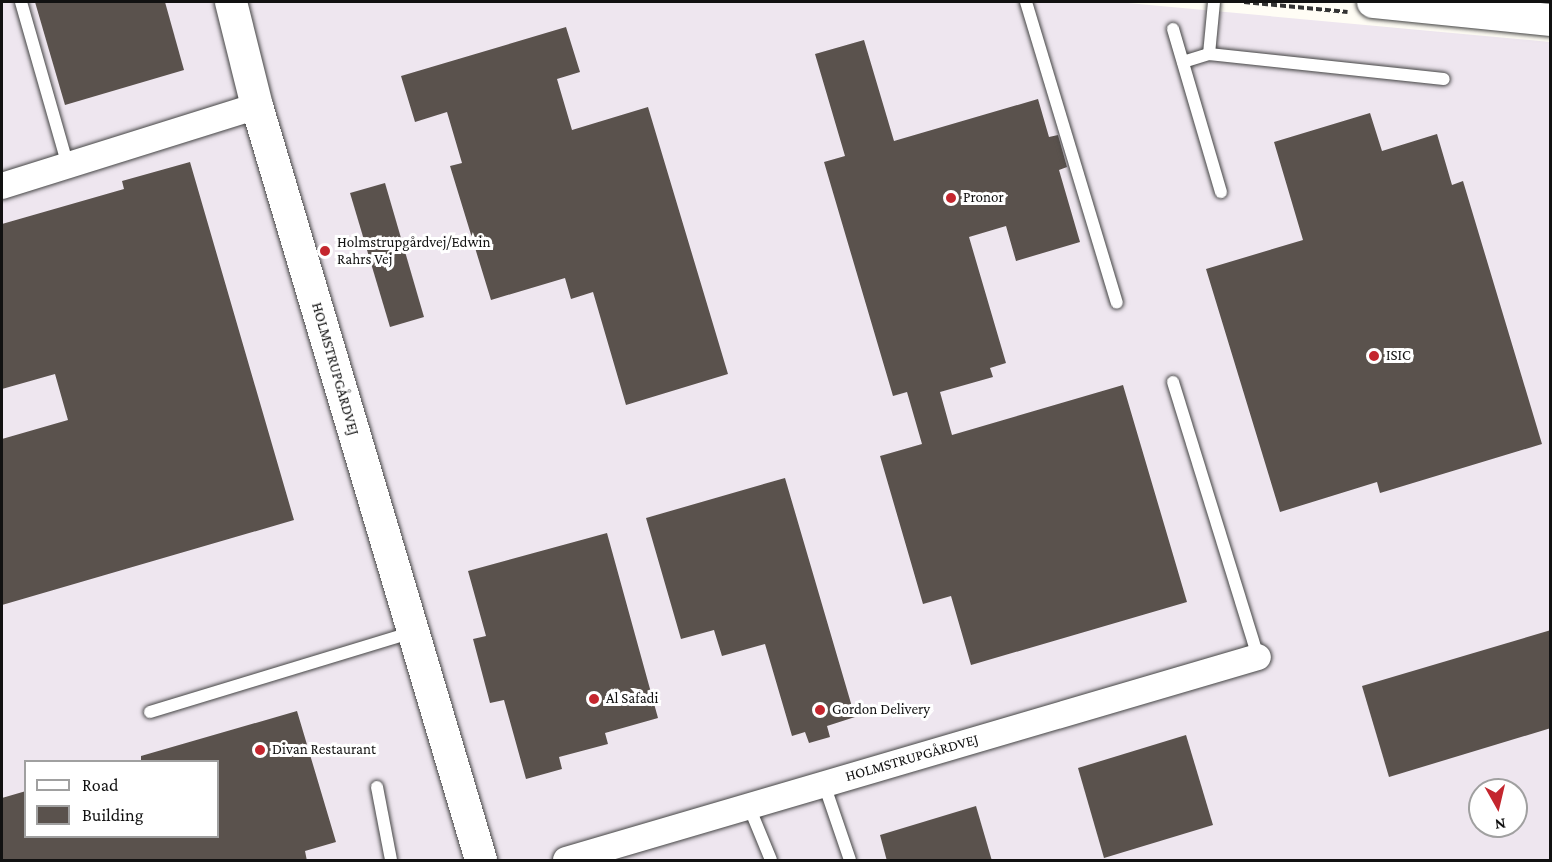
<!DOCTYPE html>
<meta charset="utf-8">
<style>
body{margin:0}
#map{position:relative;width:1552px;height:862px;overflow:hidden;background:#fffdf5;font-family:"Crimson Pro",serif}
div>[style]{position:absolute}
.industrial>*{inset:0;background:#eee6ef}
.building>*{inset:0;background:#5a524d}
.path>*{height:4px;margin-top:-2px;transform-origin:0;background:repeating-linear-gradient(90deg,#333 0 6px,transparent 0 9px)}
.roads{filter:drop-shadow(0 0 2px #444) drop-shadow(0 0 2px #444)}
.service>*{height:12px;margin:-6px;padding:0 6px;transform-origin:6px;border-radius:6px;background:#fff}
.minor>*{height:26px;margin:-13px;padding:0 13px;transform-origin:13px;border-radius:13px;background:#fff}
.tertiary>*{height:32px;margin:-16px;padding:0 16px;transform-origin:16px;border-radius:16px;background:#fff}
.dots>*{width:16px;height:16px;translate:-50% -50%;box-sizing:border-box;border:3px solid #fff;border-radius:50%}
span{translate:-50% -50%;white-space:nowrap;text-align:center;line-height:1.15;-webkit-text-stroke:6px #fff;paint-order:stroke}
.poi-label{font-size:15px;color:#111}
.left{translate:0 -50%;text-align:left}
.street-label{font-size:15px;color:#111}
.frame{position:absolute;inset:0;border:3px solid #111;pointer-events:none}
.legend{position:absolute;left:24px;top:760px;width:195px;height:78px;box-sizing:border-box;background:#fff;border:2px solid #a0a0a0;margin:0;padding:8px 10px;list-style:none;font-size:18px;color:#111}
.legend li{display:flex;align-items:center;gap:12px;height:30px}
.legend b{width:30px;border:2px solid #a0a0a0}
.north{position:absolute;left:1468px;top:778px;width:60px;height:60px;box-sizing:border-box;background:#fff;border:2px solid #a0a0a0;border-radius:50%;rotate:172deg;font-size:16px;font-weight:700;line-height:24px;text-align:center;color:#111}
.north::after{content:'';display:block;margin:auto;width:21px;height:27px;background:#c4262e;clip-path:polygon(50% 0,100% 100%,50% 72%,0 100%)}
</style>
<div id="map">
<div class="industrial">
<div style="clip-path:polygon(evenodd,2px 2px,1117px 2px,1550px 42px,1550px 860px,2px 860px,2px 2px,26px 762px,218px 762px,218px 836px,26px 836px,26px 762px,2px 2px,1480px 790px,1516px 790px,1516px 826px,1480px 826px,1480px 790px)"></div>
</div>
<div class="building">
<div style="clip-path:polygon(35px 2px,165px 2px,184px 70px,65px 105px)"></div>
<div style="clip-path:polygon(566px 27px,580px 72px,557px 79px,572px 130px,648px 107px,728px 374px,626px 405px,593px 292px,571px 299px,565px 278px,491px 300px,450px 166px,462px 163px,447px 112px,415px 122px,401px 76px)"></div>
<div style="clip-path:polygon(864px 40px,894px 141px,1038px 99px,1049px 137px,1058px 135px,1067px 167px,1059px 170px,1080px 242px,1016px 261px,1006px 226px,969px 237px,1006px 363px,990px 368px,993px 377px,940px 392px,952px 435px,1123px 385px,1187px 602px,971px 665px,951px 596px,923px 604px,880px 456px,922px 444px,907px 392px,893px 396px,824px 162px,845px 156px,815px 54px)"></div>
<div style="clip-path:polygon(1370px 113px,1382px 151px,1437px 134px,1452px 185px,1463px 181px,1542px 444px,1380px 493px,1377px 482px,1280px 512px,1206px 269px,1303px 240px,1274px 142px)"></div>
<div style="clip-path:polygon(190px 162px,294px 520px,2px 605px,2px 439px,68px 420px,55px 374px,2px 389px,2px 224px,124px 189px,122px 181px)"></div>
<div style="clip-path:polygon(385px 183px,424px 317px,390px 327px,350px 193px)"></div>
<div style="clip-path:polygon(785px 478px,855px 717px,827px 726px,830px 737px,809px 743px,805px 732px,792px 736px,765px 644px,722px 656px,714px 630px,681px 639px,646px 518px)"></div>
<div style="clip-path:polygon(607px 533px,658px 718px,605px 733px,608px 744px,559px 757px,562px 769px,526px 779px,504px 700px,490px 703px,473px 639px,486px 636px,468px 571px)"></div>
<div style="clip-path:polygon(1551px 630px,1551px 728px,1389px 777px,1362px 686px)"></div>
<div style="clip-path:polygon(297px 711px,336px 842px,305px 851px,307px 861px,2px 861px,2px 798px,26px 791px,26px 837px,218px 837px,218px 762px,141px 762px,141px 756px)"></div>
<div style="clip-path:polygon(1186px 735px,1213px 825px,1104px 858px,1078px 768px)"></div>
<div style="clip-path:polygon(976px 806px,992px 861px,887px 861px,880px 835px)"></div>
</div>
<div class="path">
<div style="left:1244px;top:2px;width:104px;rotate:5.5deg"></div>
</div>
<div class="roads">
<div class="service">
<div style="left:21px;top:2px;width:171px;rotate:74deg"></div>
<div style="left:1026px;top:2px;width:314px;rotate:73.2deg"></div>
<div style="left:1173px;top:29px;width:170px;rotate:73.6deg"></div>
<div style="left:1209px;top:54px;width:236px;rotate:6.1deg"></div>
<div style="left:1183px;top:62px;width:27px;rotate:-17deg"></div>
<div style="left:1209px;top:54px;width:52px;rotate:-84.5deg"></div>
<div style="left:1173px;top:382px;width:288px;rotate:72.8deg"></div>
<div style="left:150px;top:712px;width:275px;rotate:-16.9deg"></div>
<div style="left:824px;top:784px;width:80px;rotate:71.1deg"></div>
<div style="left:377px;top:787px;width:74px;rotate:79.1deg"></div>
<div style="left:750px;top:809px;width:55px;rotate:67.6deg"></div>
</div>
<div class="minor">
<div style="left:2px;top:186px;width:267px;rotate:-17.4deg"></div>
<div style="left:566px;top:860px;width:721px;rotate:-16.35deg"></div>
</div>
<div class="tertiary">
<div style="left:231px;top:2px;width:107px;rotate:76deg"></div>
<div style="left:257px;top:106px;width:787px;rotate:73.45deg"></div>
<div style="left:1373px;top:2px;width:178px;rotate:5.8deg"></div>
</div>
</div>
<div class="dots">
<div style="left:951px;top:198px;background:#c4262e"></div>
<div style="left:325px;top:251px;background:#c4262e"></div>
<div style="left:1374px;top:356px;background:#c4262e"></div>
<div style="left:594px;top:699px;background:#c4262e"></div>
<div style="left:820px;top:710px;background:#c4262e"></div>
<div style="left:260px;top:750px;background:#c4262e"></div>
</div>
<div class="poi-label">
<span class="left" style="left:963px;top:198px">Pronor</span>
<span class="left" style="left:337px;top:251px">Holmstrupgårdvej/Edwin<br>Rahrs Vej</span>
<span class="left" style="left:1386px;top:356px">ISIC</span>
<span class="left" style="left:606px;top:699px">Al Safadi</span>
<span class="left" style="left:832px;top:710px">Gordon Delivery</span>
<span class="left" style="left:272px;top:750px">Divan Restaurant</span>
</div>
<div class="street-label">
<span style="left:335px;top:369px;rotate:74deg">HOLMSTRUPGÅRDVEJ</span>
<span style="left:912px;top:758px;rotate:-16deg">HOLMSTRUPGÅRDVEJ</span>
</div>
<div class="frame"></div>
<ul class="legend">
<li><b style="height:8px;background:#fff"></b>Road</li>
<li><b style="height:16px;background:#5a524d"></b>Building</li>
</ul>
<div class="north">N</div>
</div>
